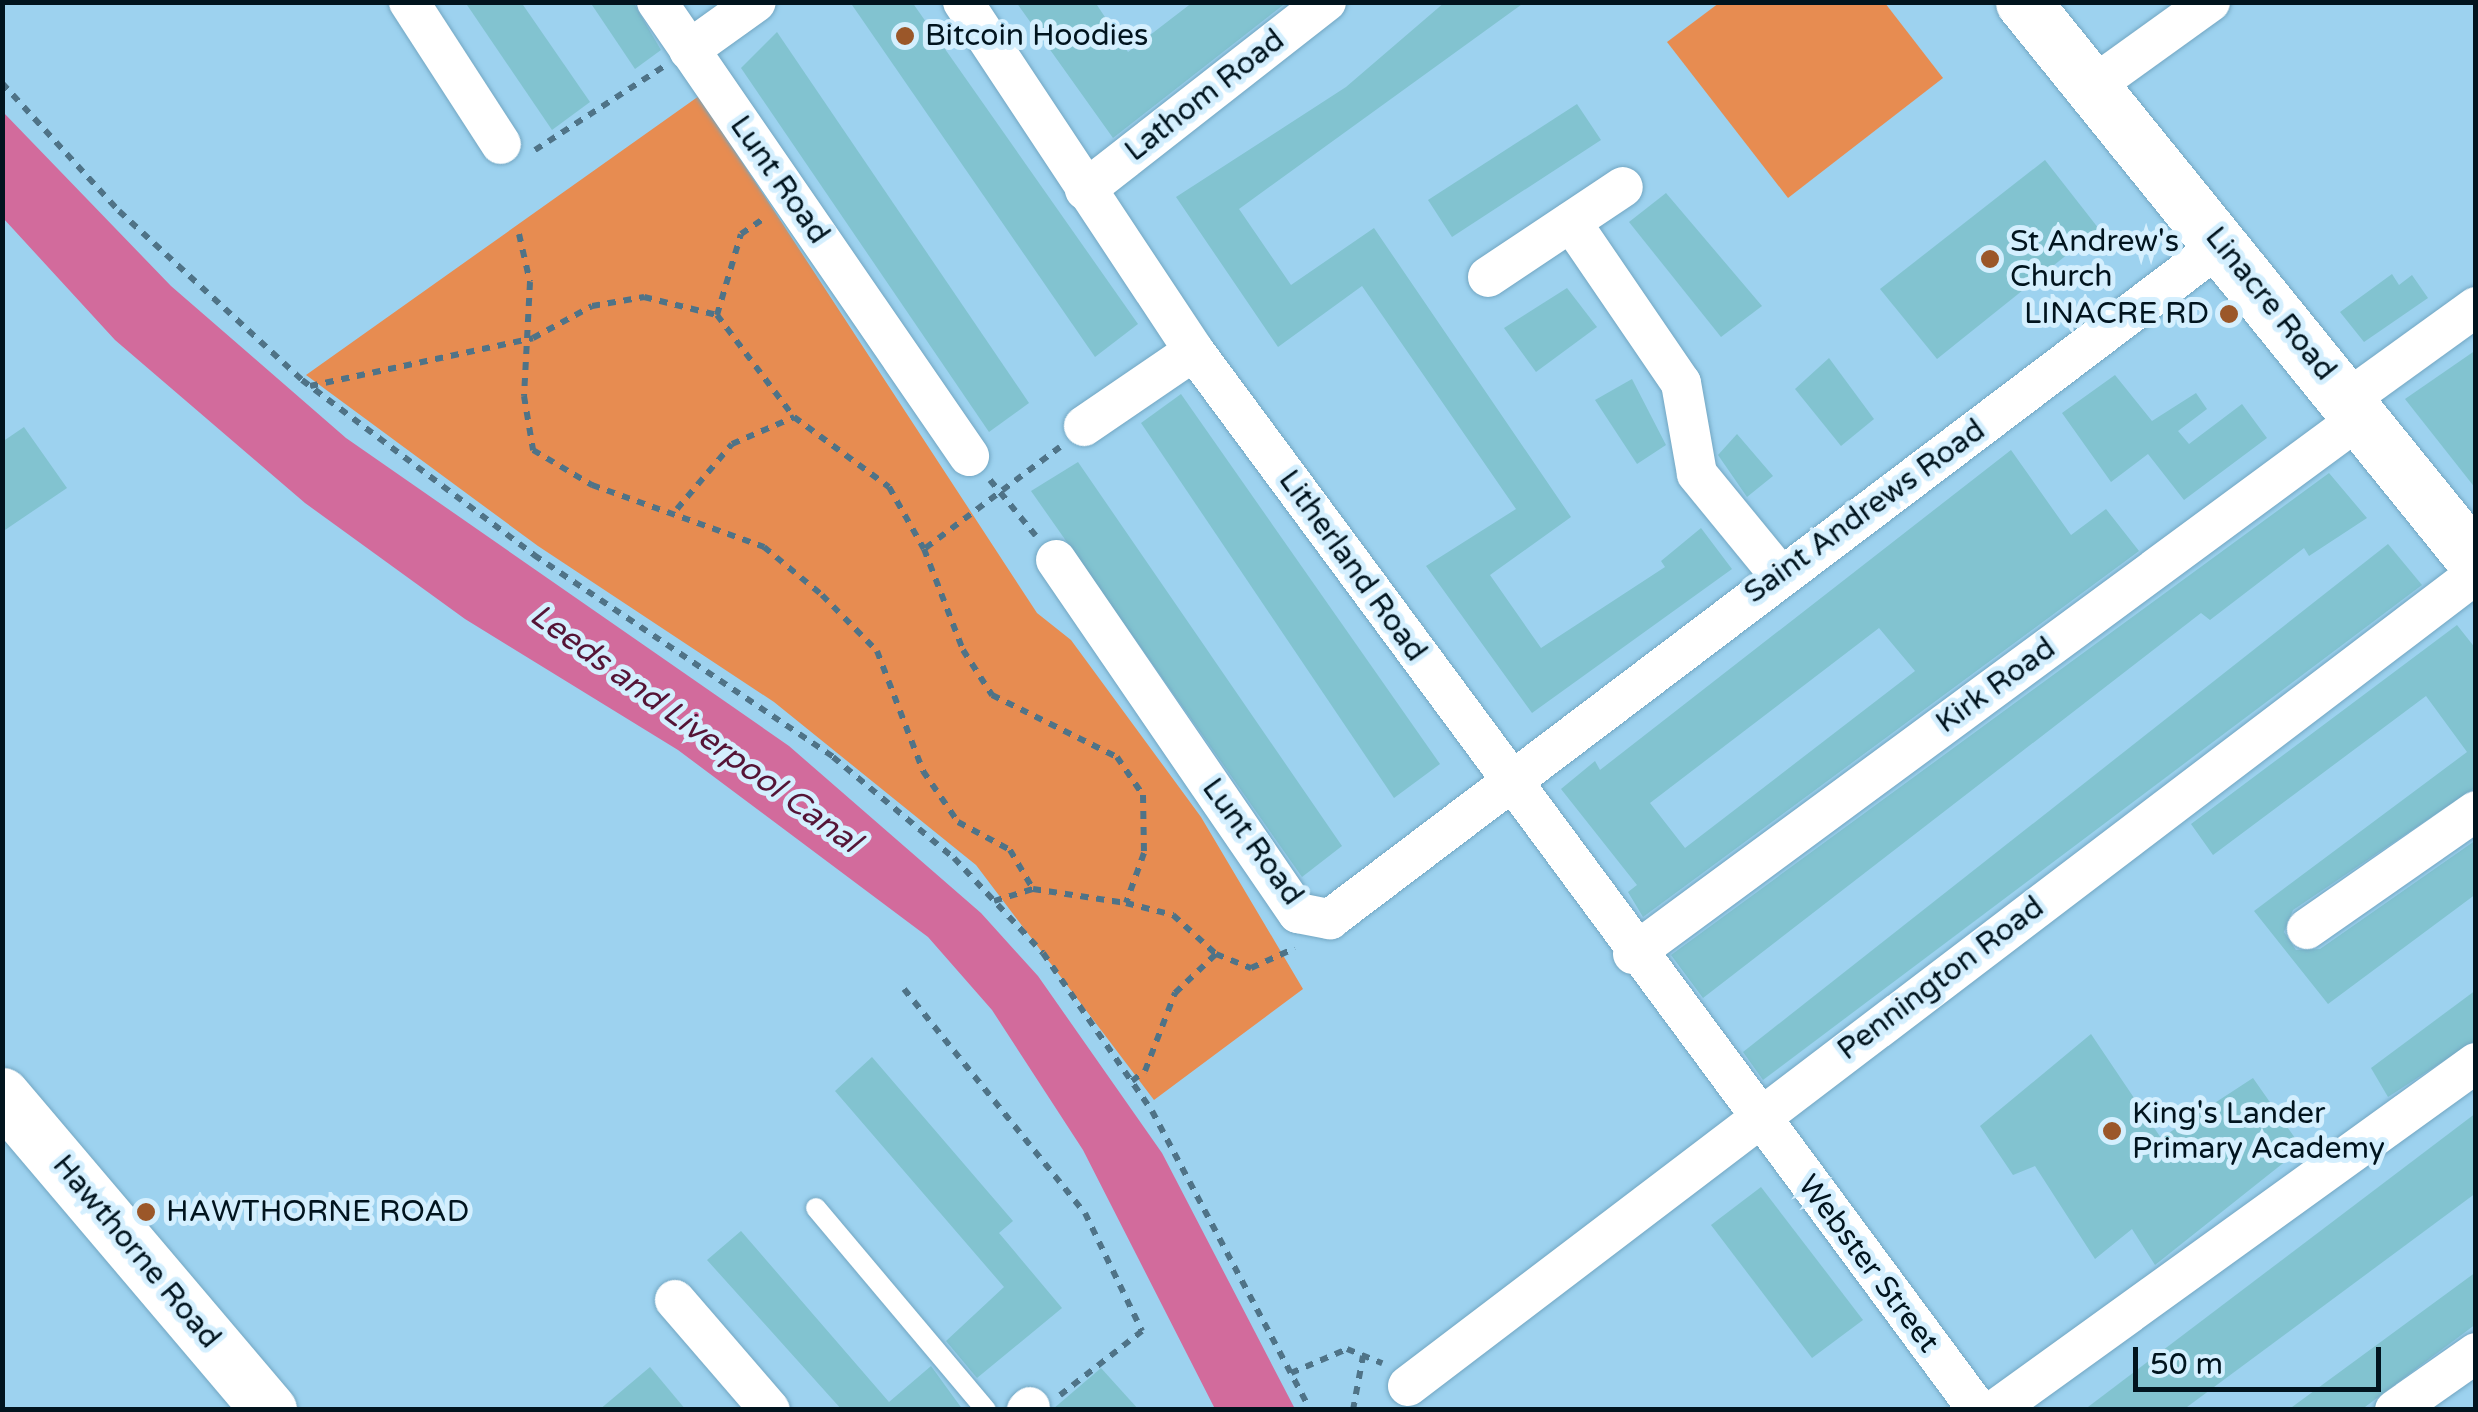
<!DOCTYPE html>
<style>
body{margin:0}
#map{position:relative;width:2478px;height:1412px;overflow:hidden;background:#9dd2ef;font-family:"Varela Round",sans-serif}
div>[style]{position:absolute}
.green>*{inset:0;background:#e78c51}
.water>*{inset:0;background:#d26b9c}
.building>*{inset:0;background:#82c3d0}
.path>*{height:6px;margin-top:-3px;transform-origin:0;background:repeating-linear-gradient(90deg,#4f7387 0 8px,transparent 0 16px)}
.roads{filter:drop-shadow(0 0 2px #72a6c2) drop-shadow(0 0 2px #72a6c2)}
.service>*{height:20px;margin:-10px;padding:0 10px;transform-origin:10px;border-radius:10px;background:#fff}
.minor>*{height:40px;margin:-20px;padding:0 20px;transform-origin:20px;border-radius:20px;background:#fff}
.primary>*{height:55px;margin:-27.5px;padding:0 27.5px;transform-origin:27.5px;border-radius:27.5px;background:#fff}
.dots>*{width:28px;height:28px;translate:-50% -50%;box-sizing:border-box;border:5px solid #d4effe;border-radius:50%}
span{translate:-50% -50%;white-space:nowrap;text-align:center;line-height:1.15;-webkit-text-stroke:10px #d4effe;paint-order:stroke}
.poi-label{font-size:30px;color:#01141e}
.left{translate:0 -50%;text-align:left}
.right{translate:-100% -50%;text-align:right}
.street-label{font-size:30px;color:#01141e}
.water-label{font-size:32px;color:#551436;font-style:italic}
.frame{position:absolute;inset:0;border:5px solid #01141e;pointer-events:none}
.scale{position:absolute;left:2133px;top:1347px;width:248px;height:45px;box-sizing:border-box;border:5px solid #01141e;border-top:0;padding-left:12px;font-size:30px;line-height:35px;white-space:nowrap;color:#01141e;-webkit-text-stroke:8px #d4effe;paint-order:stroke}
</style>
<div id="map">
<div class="green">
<div style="clip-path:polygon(1719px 3px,1885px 3px,1943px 78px,1788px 198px,1667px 42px)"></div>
<div style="clip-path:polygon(699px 96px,1037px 613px,1071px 640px,1201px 817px,1303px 989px,1154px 1100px,976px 865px,774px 702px,538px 546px,306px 375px)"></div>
</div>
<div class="water">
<div style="clip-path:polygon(3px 112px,171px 286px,346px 438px,789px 746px,981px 913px,1038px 976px,1162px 1153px,1295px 1409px,1215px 1409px,1083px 1150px,992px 1010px,928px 937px,678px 750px,465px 619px,305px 503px,115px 340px,3px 218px)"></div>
</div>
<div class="building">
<div style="clip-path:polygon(465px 2px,521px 2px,590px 102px,552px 130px)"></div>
<div style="clip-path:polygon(590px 2px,633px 2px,661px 50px,635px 69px)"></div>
<div style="clip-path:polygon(850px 2px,912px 2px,1138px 324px,1095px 357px)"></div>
<div style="clip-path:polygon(1016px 2px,1095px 2px,1128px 52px,1193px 2px,1287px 2px,1113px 138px)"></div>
<div style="clip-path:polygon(1445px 2px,1525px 2px,1239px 209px,1291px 285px,1374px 228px,1571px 517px,1490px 575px,1541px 648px,1665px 567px,1661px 561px,1701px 528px,1732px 569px,1532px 713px,1426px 566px,1516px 509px,1362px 286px,1278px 347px,1176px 197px,1346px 87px)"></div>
<div style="clip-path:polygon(777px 32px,1029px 403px,989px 432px,741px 68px)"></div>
<div style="clip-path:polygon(1577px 104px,1601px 140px,1452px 237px,1428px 200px)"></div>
<div style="clip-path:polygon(2045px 160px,2099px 229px,1937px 359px,1880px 289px)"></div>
<div style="clip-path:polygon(1666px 193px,1762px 306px,1721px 337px,1629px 222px)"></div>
<div style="clip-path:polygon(2392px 274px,2399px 285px,2412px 275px,2428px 298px,2364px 342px,2340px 312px)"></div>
<div style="clip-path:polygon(1567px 288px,1597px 327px,1536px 372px,1504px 328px)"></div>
<div style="clip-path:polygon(2476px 350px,2476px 489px,2405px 399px)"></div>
<div style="clip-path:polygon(1829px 358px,1874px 419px,1841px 446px,1795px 389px)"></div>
<div style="clip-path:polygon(2115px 375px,2152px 421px,2196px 393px,2207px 409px,2178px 431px,2189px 444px,2242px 404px,2267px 438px,2184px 500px,2148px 454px,2111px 482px,2062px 413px)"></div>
<div style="clip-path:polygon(1632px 379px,1666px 445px,1637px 464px,1595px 400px)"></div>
<div style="clip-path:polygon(1181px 394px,1440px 764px,1394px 798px,1141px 423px)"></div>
<div style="clip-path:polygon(24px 427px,67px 488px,2px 532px,2px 442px)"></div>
<div style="clip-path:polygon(1737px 434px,1773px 476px,1747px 497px,1718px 455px)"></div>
<div style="clip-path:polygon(evenodd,2011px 450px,2071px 535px,2106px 509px,2139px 551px,1643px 917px,1628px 892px,1637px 885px,1561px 789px,1595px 761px,1600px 770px,2011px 450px,1879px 628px,1915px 671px,1685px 848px,1650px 803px,1879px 628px)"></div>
<div style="clip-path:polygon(1078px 462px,1342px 846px,1302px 877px,1031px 491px)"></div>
<div style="clip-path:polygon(2329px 473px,2367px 518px,2309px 556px,2304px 548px,2210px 620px,2201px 613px,1703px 998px,1671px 955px)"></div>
<div style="clip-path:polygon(2388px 544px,2422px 585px,1763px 1080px,1743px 1052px)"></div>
<div style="clip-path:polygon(2457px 625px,2476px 649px,2476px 787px,2293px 910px,2284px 932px,2296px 950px,2320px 949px,2476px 840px,2476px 894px,2328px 1004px,2254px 911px,2467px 752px,2426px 696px,2213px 855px,2191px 824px)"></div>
<div style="clip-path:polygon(2476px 990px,2476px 1040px,2388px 1097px,2371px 1068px)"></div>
<div style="clip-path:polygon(2091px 1034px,2161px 1138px,2253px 1078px,2302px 1148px,2155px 1265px,2132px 1229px,2095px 1259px,2035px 1166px,2013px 1175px,1980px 1126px)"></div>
<div style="clip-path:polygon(872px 1057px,1013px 1221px,999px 1233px,1062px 1308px,977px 1378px,946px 1341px,1004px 1287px,835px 1091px)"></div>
<div style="clip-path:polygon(2476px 1113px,2476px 1193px,2183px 1410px,2084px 1410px)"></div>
<div style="clip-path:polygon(1761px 1187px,1863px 1320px,1812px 1358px,1711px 1225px)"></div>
<div style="clip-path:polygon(741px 1231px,889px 1402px,931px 1366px,963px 1410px,842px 1410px,707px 1260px)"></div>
<div style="clip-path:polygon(2476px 1272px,2476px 1324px,2373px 1401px,2361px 1410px,2288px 1410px)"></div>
<div style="clip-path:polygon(650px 1367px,686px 1410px,599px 1410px)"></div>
<div style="clip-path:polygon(1101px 1368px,1139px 1410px,1053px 1410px,1053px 1409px)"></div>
</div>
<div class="path">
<div style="left:2px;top:83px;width:173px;rotate:47.6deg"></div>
<div style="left:119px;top:211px;width:249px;rotate:42.7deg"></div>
<div style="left:302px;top:380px;width:291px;rotate:37deg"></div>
<div style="left:534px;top:555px;width:361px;rotate:34deg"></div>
<div style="left:833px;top:757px;width:158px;rotate:39.9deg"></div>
<div style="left:954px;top:858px;width:130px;rotate:46.9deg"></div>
<div style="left:1043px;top:953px;width:192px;rotate:55.4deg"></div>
<div style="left:1152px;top:1111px;width:338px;rotate:62.1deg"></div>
<div style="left:535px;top:150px;width:153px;rotate:-33deg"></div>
<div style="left:519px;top:234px;width:49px;rotate:77.1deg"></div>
<div style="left:530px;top:282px;width:114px;rotate:93deg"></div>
<div style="left:524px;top:396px;width:55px;rotate:80.5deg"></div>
<div style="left:533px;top:450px;width:69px;rotate:30.7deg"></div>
<div style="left:592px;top:485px;width:183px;rotate:19.8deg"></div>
<div style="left:764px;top:547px;width:75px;rotate:39.6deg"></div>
<div style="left:822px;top:595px;width:78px;rotate:45.5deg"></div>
<div style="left:877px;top:651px;width:129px;rotate:69deg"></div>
<div style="left:923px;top:771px;width:62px;rotate:55.5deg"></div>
<div style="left:958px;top:822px;width:59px;rotate:28.3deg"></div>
<div style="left:1010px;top:850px;width:45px;rotate:59.5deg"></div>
<div style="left:717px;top:315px;width:84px;rotate:-73.5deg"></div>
<div style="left:741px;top:234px;width:30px;rotate:-34deg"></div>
<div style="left:310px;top:386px;width:228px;rotate:-12.1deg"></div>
<div style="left:533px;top:338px;width:67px;rotate:-28.5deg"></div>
<div style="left:592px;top:306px;width:53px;rotate:-9.8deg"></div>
<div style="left:644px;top:297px;width:75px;rotate:13.9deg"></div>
<div style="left:717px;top:315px;width:128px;rotate:53deg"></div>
<div style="left:794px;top:417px;width:118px;rotate:36.4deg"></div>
<div style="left:889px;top:487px;width:71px;rotate:60.6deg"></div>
<div style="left:1060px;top:447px;width:170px;rotate:143.1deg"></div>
<div style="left:924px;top:549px;width:108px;rotate:68.9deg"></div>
<div style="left:963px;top:650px;width:54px;rotate:57.2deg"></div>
<div style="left:992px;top:695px;width:140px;rotate:26.4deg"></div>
<div style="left:1117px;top:757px;width:46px;rotate:55.6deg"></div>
<div style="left:1143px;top:795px;width:58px;rotate:89deg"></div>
<div style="left:1144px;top:853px;width:53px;rotate:109.8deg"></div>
<div style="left:1126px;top:903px;width:49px;rotate:14.3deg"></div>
<div style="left:1173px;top:915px;width:58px;rotate:42.2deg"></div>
<div style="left:1216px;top:954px;width:38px;rotate:22deg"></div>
<div style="left:1251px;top:968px;width:48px;rotate:-24.4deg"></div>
<div style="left:990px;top:480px;width:72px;rotate:50.6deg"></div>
<div style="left:677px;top:509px;width:85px;rotate:-49.8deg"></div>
<div style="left:732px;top:444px;width:68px;rotate:-23.5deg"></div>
<div style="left:994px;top:901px;width:41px;rotate:-17.1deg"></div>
<div style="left:1033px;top:889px;width:94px;rotate:8.6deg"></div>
<div style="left:904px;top:989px;width:288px;rotate:51.1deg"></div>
<div style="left:1085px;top:1213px;width:131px;rotate:64.2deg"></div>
<div style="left:1142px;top:1331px;width:104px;rotate:142deg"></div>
<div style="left:1132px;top:1081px;width:16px;rotate:-38deg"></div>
<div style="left:1145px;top:1071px;width:84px;rotate:-69deg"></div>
<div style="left:1175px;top:993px;width:57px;rotate:-43.6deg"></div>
<div style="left:1291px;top:1373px;width:61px;rotate:-23.2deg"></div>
<div style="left:1347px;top:1349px;width:38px;rotate:22deg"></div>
<div style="left:1353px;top:1410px;width:55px;rotate:-79.5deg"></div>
</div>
<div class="roads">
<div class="service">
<div style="left:816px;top:1208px;width:264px;rotate:49.9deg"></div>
</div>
<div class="minor">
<div style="left:409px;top:2px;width:169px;rotate:57.1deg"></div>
<div style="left:657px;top:2px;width:551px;rotate:55.5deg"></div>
<div style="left:963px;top:2px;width:419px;rotate:56.5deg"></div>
<div style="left:1194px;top:351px;width:1318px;rotate:53.49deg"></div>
<div style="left:689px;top:50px;width:82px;rotate:-35.6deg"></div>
<div style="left:2093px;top:86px;width:144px;rotate:-35.7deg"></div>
<div style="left:1085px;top:190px;width:306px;rotate:-38deg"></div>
<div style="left:1571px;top:222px;width:195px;rotate:55.7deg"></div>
<div style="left:1681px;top:383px;width:92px;rotate:80deg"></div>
<div style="left:1697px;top:474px;width:128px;rotate:50.7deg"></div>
<div style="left:1488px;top:277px;width:162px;rotate:-33.7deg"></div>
<div style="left:2347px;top:400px;width:159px;rotate:-35.8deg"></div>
<div style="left:1084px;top:426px;width:133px;rotate:-34.3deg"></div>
<div style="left:1056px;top:560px;width:428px;rotate:55.6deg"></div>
<div style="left:1298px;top:913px;width:33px;rotate:11deg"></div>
<div style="left:1330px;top:919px;width:1117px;rotate:-37.11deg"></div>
<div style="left:2307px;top:929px;width:206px;rotate:-34.9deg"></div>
<div style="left:1633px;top:954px;width:903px;rotate:-36.4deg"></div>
<div style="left:675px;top:1300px;width:145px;rotate:49.2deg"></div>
<div style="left:1408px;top:1386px;width:1342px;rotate:-37.25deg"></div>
<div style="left:1027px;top:1410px;width:4px;rotate:-45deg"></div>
<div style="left:1995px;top:1410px;width:593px;rotate:-35.81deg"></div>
<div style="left:2395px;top:1410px;width:99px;rotate:-35.1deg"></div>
</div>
<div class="primary">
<div style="left:2023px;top:2px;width:720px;rotate:51.03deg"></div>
<div style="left:2px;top:1095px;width:413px;rotate:49.7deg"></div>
</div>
</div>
<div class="dots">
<div style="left:905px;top:36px;background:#9b5729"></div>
<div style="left:1990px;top:259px;background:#9b5729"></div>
<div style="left:2229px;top:314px;background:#9b5729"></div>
<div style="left:2112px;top:1131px;background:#9b5729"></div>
<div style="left:146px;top:1212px;background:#9b5729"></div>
</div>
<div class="poi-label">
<span class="left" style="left:925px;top:36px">Bitcoin Hoodies</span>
<span class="left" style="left:2010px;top:259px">St Andrew's<br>Church</span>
<span class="right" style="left:2209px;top:314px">LINACRE RD</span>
<span class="left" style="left:2132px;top:1131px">King's Lander<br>Primary Academy</span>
<span class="left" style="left:166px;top:1212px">HAWTHORNE ROAD</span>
</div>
<div class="street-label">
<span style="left:1205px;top:96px;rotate:-38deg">Lathom Road</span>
<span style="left:779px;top:180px;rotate:55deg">Lunt Road</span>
<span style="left:2270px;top:304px;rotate:51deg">Linacre Road</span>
<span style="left:1865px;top:512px;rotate:-36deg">Saint Andrews Road</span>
<span style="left:1352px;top:566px;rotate:54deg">Litherland Road</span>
<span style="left:1996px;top:686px;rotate:-36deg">Kirk Road</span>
<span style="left:1252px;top:842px;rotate:54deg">Lunt Road</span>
<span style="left:1941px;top:979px;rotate:-37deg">Pennington Road</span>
<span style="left:136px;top:1252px;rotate:50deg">Hawthorne Road</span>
<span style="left:1868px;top:1264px;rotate:53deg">Webster Street</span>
</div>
<div class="water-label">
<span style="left:695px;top:729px;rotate:36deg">Leeds and Liverpool Canal</span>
</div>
<div class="frame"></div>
<div class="scale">50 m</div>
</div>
